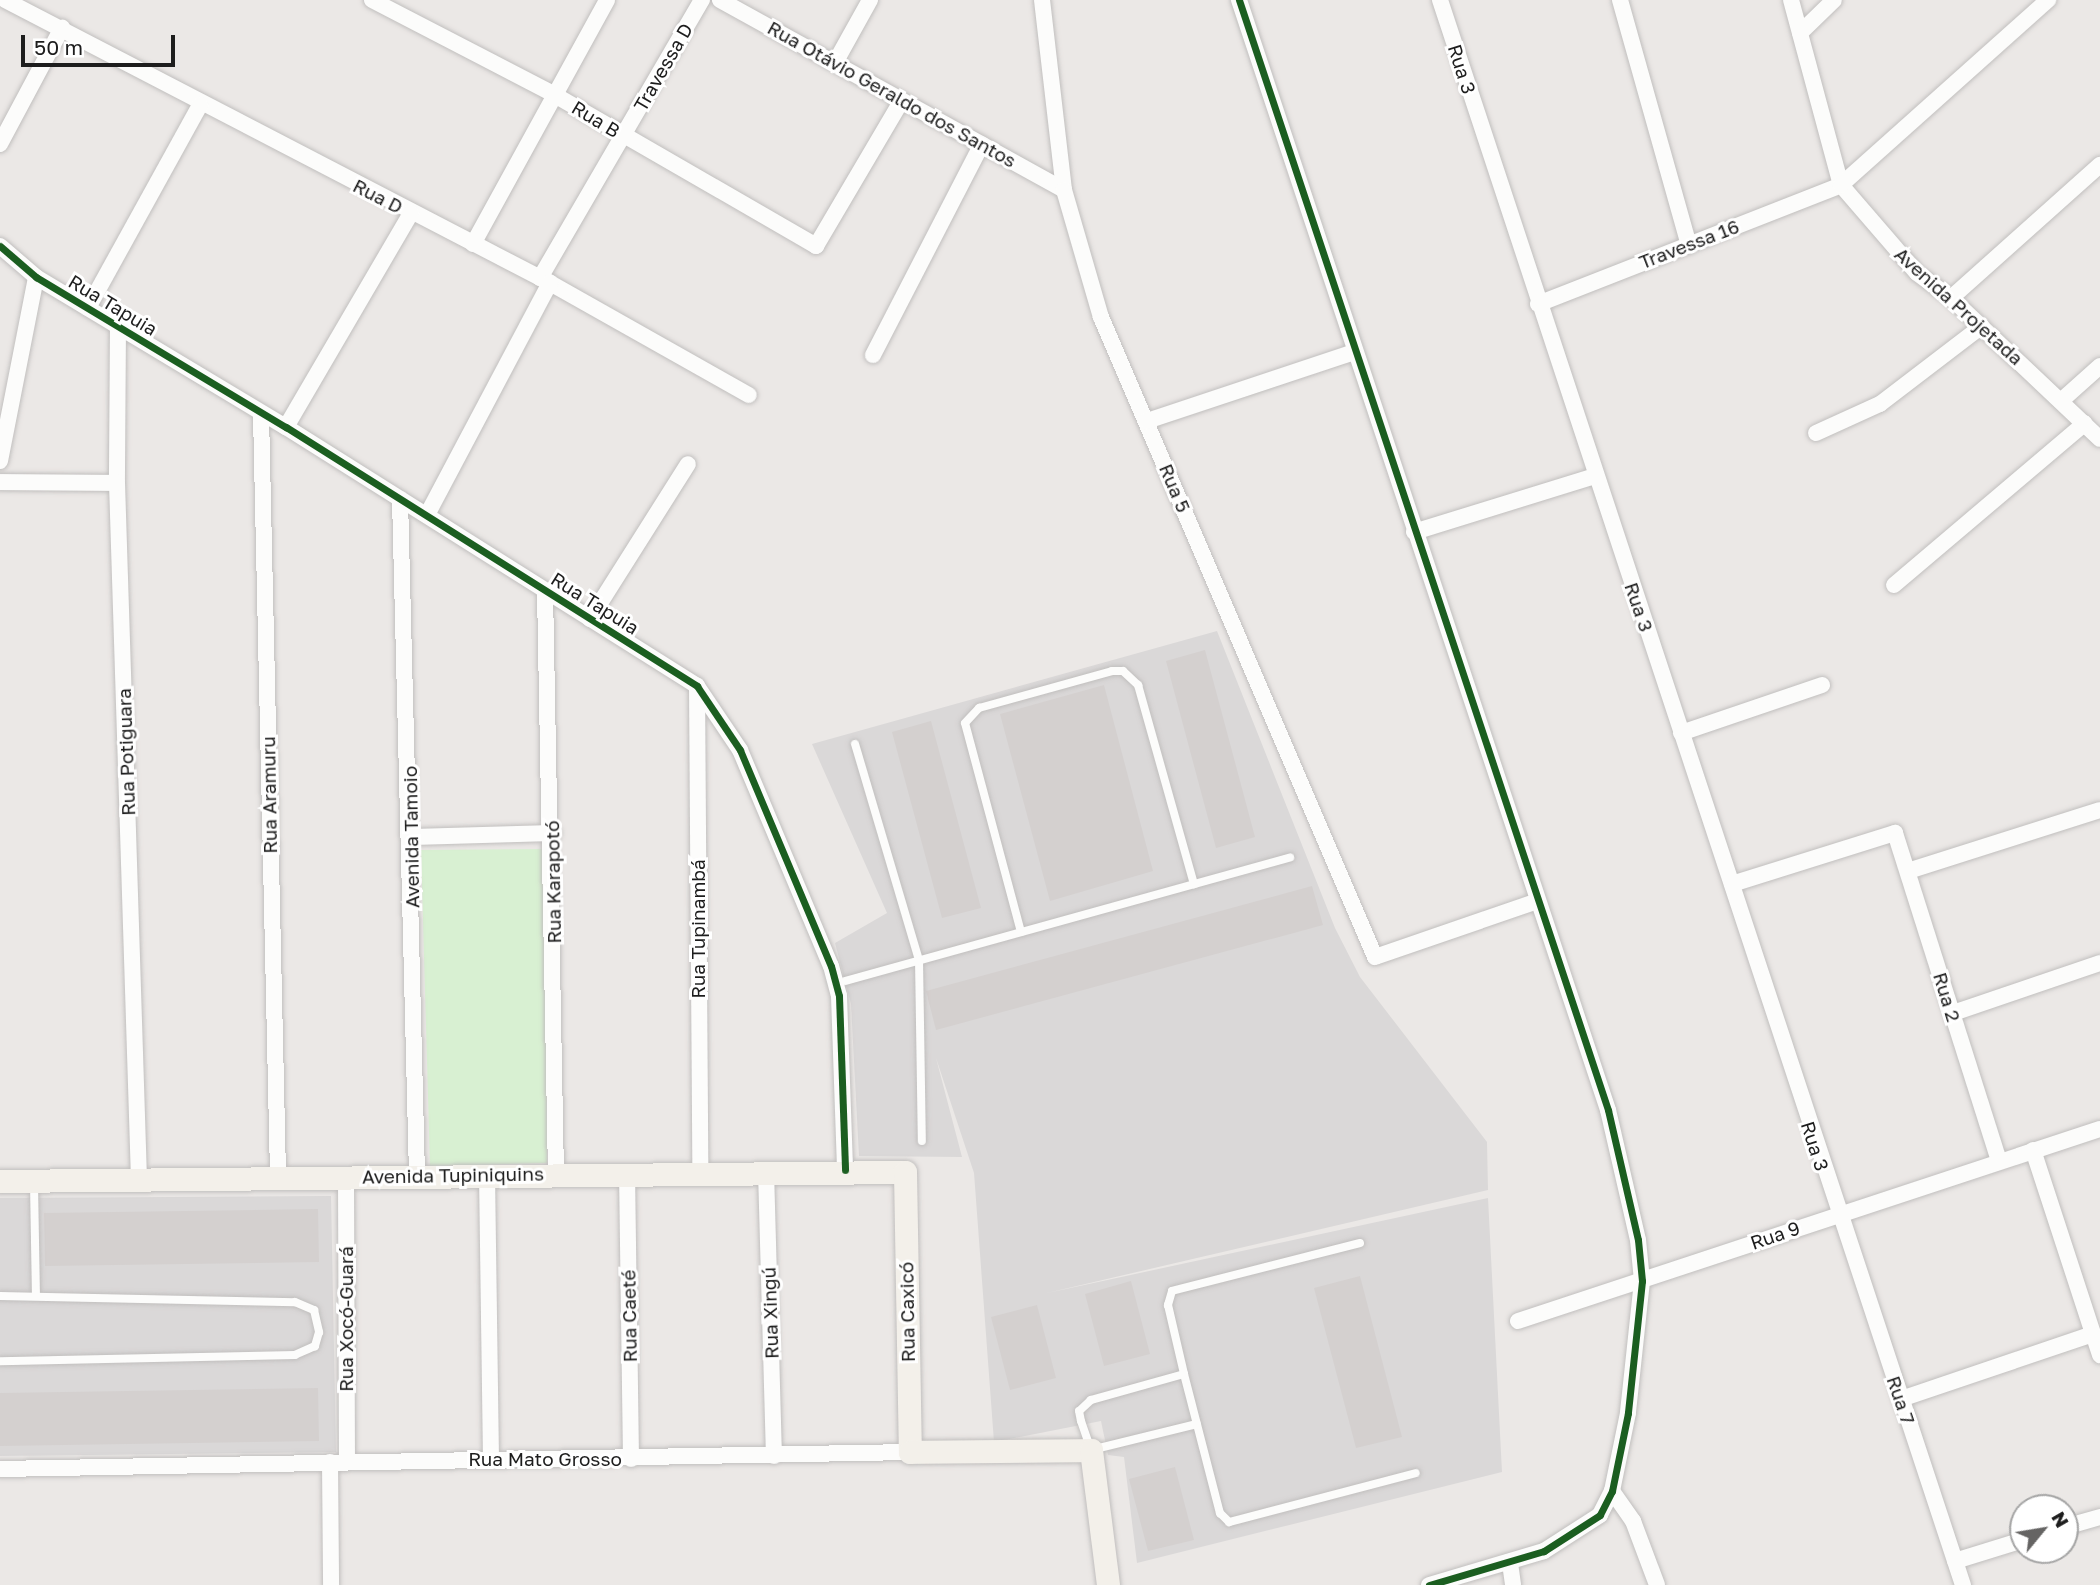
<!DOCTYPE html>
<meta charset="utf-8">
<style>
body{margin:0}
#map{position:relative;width:2100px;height:1585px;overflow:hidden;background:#ebe8e6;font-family:"Golos Text",sans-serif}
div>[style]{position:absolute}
.residential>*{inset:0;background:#dad8d8}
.park>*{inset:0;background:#d8f0d2}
.building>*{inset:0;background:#d4d0cf}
.roads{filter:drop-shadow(0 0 2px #c1bfbe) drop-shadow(0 0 2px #c1bfbe)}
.lane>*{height:8px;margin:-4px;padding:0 4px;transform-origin:4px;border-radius:4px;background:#fcfcfb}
.street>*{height:16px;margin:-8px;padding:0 8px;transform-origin:8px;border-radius:8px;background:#fcfcfb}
.secondary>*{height:23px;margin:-11.5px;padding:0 11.5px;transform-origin:11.5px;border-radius:11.5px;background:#f3f0ea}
.cycleway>*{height:7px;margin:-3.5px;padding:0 3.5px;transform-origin:3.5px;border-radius:3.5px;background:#1b5e20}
span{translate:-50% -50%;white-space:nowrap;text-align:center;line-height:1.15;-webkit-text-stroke:6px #fff;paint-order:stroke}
.street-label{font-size:19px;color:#1d1d1d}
.north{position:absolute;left:2009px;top:1494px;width:70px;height:70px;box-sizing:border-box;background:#fff;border:2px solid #a5a5a5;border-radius:50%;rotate:60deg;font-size:19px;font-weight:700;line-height:28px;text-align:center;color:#1d1d1d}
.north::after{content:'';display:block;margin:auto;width:24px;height:32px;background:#656463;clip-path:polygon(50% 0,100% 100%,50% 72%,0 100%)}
.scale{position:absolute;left:21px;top:35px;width:154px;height:32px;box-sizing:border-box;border:4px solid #1d1d1d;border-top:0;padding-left:9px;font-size:21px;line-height:24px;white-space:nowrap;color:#1d1d1d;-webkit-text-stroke:5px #fff;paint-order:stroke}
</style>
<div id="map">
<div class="residential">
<div style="clip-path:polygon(1217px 631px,1335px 928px,1360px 977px,1487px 1142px,1488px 1190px,1047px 1293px,1488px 1198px,1502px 1472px,1137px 1563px,1124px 1457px,1108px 1455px,1101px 1421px,994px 1442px,974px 1173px,936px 1058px,962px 1157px,859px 1156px,851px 1004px,835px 943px,887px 913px,812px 744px)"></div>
<div style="clip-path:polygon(331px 1196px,336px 1452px,0 1456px,0 1198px)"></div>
</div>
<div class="park">
<div style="clip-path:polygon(545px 849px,547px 1163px,430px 1166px,421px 850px)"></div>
</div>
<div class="building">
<div style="clip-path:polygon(1205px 650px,1255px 837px,1216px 848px,1166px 661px)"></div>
<div style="clip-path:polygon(1104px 685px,1153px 871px,1050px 901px,1000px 714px)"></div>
<div style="clip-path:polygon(931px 721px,981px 908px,942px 918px,892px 732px)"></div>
<div style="clip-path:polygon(1312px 886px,1323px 925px,936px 1030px,926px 991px)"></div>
<div style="clip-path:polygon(318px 1209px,319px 1262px,45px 1266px,44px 1213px)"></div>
<div style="clip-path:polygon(1360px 1276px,1402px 1437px,1356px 1448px,1314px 1288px)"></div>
<div style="clip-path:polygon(1131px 1281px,1150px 1354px,1104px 1366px,1085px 1294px)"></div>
<div style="clip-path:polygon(1037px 1305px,1056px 1378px,1010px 1390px,991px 1317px)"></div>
<div style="clip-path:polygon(318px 1388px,319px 1441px,0 1446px,0 1393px)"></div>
<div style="clip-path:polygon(1175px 1467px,1194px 1540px,1148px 1551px,1129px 1479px)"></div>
</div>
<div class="roads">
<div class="lane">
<div style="left:855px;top:744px;width:225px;rotate:73.5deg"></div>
<div style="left:919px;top:960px;width:181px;rotate:89.1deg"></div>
<div style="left:1021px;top:932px;width:216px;rotate:-105deg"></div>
<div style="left:965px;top:723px;width:21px;rotate:-47deg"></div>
<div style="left:979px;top:708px;width:138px;rotate:-15.5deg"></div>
<div style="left:1112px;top:671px;width:11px"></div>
<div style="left:1123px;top:671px;width:21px;rotate:43deg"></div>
<div style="left:1138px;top:685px;width:207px;rotate:74.3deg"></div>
<div style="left:845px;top:981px;width:462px;rotate:-15.5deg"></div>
<div style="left:34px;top:1184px;width:112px;rotate:89deg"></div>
<div style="left:1360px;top:1243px;width:194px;rotate:165.7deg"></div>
<div style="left:1172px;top:1291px;width:15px;rotate:106deg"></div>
<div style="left:1168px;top:1305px;width:71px;rotate:76.9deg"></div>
<div style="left:1184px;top:1374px;width:144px;rotate:75.5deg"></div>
<div style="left:1220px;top:1513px;width:13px;rotate:45deg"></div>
<div style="left:1229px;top:1522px;width:193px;rotate:-14.7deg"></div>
<div style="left:0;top:1296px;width:295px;rotate:1.2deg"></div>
<div style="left:295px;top:1302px;width:21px;rotate:23deg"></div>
<div style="left:314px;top:1310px;width:23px;rotate:77deg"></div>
<div style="left:319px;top:1332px;width:15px;rotate:106deg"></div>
<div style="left:315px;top:1346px;width:22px;rotate:156deg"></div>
<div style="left:295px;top:1355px;width:295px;rotate:178.8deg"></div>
<div style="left:1184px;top:1374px;width:97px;rotate:164.4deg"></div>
<div style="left:1091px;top:1400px;width:16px;rotate:137deg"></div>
<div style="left:1079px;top:1411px;width:10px;rotate:79deg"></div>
<div style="left:1081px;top:1421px;width:31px;rotate:71deg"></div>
<div style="left:1091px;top:1450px;width:109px;rotate:-13.8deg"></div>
</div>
<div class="street">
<div style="left:5px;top:0;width:614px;rotate:27.44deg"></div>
<div style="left:550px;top:283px;width:228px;rotate:29.4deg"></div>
<div style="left:372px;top:0;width:204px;rotate:27.4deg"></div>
<div style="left:553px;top:94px;width:304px;rotate:30deg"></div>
<div style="left:816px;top:246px;width:169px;rotate:-59.5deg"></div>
<div style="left:720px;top:0;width:393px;rotate:28.9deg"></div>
<div style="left:1042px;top:0;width:191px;rotate:83.4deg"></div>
<div style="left:1064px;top:190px;width:132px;rotate:73.8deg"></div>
<div style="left:1101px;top:317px;width:696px;rotate:66.82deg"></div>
<div style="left:1375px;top:957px;width:172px;rotate:-19deg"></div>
<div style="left:1239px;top:0;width:1170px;rotate:71.61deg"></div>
<div style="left:1608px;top:1110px;width:133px;rotate:77deg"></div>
<div style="left:1638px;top:1240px;width:41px;rotate:84.4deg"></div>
<div style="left:1642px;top:1281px;width:133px;rotate:96.1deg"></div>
<div style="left:1628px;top:1413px;width:80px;rotate:101.6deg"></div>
<div style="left:1612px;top:1491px;width:27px;rotate:117deg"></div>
<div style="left:1600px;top:1515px;width:67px;rotate:147.3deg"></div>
<div style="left:1544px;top:1551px;width:120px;rotate:163.5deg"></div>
<div style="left:1440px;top:0;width:1669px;rotate:71.74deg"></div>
<div style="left:1620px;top:0;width:255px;rotate:74.3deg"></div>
<div style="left:1791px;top:0;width:192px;rotate:74.9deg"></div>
<div style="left:1841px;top:185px;width:116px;rotate:49.2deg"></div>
<div style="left:1917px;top:273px;width:42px;rotate:36.3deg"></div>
<div style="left:1951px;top:298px;width:205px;rotate:43.4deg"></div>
<div style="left:1800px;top:33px;width:47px;rotate:-44.1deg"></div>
<div style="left:836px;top:61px;width:70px;rotate:-60.9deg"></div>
<div style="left:0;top:144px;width:132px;rotate:-61.9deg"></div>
<div style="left:473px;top:244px;width:278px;rotate:-61.2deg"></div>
<div style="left:0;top:246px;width:48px;rotate:40.7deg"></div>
<div style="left:36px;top:277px;width:292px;rotate:31deg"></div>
<div style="left:286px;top:427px;width:486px;rotate:32.2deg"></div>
<div style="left:697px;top:686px;width:77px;rotate:56.1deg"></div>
<div style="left:740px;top:750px;width:234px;rotate:67.2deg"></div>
<div style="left:831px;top:966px;width:31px;rotate:75deg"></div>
<div style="left:839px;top:996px;width:174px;rotate:88deg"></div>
<div style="left:540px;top:278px;width:322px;rotate:-59.8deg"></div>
<div style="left:1951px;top:298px;width:200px;rotate:-41.8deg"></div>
<div style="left:1538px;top:304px;width:326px;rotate:-21.4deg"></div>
<div style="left:1841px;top:185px;width:278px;rotate:-41.8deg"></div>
<div style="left:88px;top:308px;width:232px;rotate:-61.1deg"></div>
<div style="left:118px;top:326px;width:157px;rotate:90.4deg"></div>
<div style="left:117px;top:483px;width:695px;rotate:88.19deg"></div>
<div style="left:873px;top:355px;width:237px;rotate:-62.7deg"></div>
<div style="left:2062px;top:400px;width:51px;rotate:-41.8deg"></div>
<div style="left:261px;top:414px;width:763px;rotate:88.72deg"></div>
<div style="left:1147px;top:421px;width:218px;rotate:-18.4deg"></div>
<div style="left:286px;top:427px;width:248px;rotate:-59.7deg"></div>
<div style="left:1816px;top:433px;width:70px;rotate:-24.4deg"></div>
<div style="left:1880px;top:404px;width:128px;rotate:-37.4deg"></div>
<div style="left:0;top:461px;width:187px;rotate:-78.9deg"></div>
<div style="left:0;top:482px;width:117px;rotate:0.5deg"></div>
<div style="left:400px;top:499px;width:677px;rotate:88.56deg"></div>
<div style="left:427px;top:515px;width:263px;rotate:-62.1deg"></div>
<div style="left:1414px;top:532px;width:189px;rotate:-17.2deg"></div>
<div style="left:1894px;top:585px;width:250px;rotate:-40.3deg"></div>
<div style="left:545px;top:591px;width:581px;rotate:88.92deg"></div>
<div style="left:590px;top:619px;width:183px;rotate:-57.7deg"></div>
<div style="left:697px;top:686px;width:486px;rotate:89.6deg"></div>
<div style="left:1681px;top:733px;width:149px;rotate:-18.8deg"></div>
<div style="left:412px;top:837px;width:141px;rotate:-1.6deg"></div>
<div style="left:1908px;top:871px;width:201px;rotate:-17.6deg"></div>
<div style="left:1732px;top:884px;width:171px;rotate:-17.4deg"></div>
<div style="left:1895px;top:833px;width:344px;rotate:72.4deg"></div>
<div style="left:1953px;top:1013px;width:155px;rotate:-18.8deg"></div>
<div style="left:2033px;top:1150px;width:216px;rotate:71.9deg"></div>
<div style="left:766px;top:1171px;width:285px;rotate:88.4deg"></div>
<div style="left:627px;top:1172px;width:287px;rotate:89.2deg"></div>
<div style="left:487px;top:1174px;width:285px;rotate:89.2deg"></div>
<div style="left:346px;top:1177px;width:285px;rotate:89.8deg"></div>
<div style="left:1518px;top:1321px;width:613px;rotate:-18.26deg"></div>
<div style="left:1901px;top:1399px;width:203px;rotate:-18.7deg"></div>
<div style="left:330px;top:1462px;width:123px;rotate:89.5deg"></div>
<div style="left:0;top:1469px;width:910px;rotate:-1.07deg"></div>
<div style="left:1612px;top:1491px;width:37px;rotate:55deg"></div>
<div style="left:1633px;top:1521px;width:68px;rotate:69.4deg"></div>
<div style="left:2065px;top:1527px;width:36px;rotate:-16deg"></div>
<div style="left:1955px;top:1561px;width:71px;rotate:-17.2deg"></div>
<div style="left:1510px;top:1563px;width:22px;rotate:82deg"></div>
</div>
<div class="secondary">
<div style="left:0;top:1181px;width:905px;rotate:-0.57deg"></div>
<div style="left:905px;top:1172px;width:280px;rotate:89deg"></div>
<div style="left:910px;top:1452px;width:181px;rotate:-0.6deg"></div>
<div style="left:1091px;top:1450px;width:136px;rotate:82.8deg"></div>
</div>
</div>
<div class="cycleway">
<div style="left:1239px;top:0;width:1170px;rotate:71.61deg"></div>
<div style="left:1608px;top:1110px;width:133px;rotate:77deg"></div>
<div style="left:1638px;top:1240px;width:41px;rotate:84.4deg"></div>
<div style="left:1642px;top:1281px;width:133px;rotate:96.1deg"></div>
<div style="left:1628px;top:1413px;width:80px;rotate:101.6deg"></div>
<div style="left:1612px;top:1491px;width:27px;rotate:117deg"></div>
<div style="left:1600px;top:1515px;width:67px;rotate:147.3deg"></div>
<div style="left:1544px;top:1551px;width:120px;rotate:163.5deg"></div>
<div style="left:0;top:246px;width:48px;rotate:40.7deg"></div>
<div style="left:36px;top:277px;width:292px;rotate:31deg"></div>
<div style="left:286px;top:427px;width:486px;rotate:32.2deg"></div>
<div style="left:697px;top:686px;width:77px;rotate:56.1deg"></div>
<div style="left:740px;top:750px;width:234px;rotate:67.2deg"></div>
<div style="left:831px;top:966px;width:31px;rotate:75deg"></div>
<div style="left:839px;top:996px;width:174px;rotate:88deg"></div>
</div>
<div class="street-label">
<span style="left:663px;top:67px;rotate:-60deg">Travessa D</span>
<span style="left:1462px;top:69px;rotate:72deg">Rua 3</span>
<span style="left:892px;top:94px;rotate:29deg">Rua Otávio Geraldo dos Santos</span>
<span style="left:596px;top:119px;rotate:31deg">Rua B</span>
<span style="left:378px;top:196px;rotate:27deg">Rua D</span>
<span style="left:1689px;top:244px;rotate:-21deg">Travessa 16</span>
<span style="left:113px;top:305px;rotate:31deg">Rua Tapuia</span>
<span style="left:1959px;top:306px;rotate:42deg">Avenida Projetada</span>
<span style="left:1175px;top:488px;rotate:67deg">Rua 5</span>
<span style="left:595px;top:603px;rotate:32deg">Rua Tapuia</span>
<span style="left:1639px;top:607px;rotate:71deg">Rua 3</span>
<span style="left:126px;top:752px;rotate:-92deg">Rua Potiguara</span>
<span style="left:269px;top:795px;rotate:-91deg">Rua Aramuru</span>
<span style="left:411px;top:837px;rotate:-91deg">Avenida Tamoio</span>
<span style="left:553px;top:882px;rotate:-91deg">Rua Karapotó</span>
<span style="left:698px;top:929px;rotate:-90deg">Rua Tupinambá</span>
<span style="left:1947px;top:997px;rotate:73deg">Rua 2</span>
<span style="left:1815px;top:1146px;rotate:72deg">Rua 3</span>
<span style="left:453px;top:1175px;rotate:-1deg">Avenida Tupiniquins</span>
<span style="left:1775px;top:1235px;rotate:-19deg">Rua 9</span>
<span style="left:907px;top:1312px;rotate:-91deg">Rua Caxicó</span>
<span style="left:770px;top:1313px;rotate:-92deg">Rua Xingú</span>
<span style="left:629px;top:1316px;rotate:-91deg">Rua Caeté</span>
<span style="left:346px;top:1319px;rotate:-90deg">Rua Xocó-Guará</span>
<span style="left:1901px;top:1400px;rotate:71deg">Rua 7</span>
<span style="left:545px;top:1459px">Rua Mato Grosso</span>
</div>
<div class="north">N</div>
<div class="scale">50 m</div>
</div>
